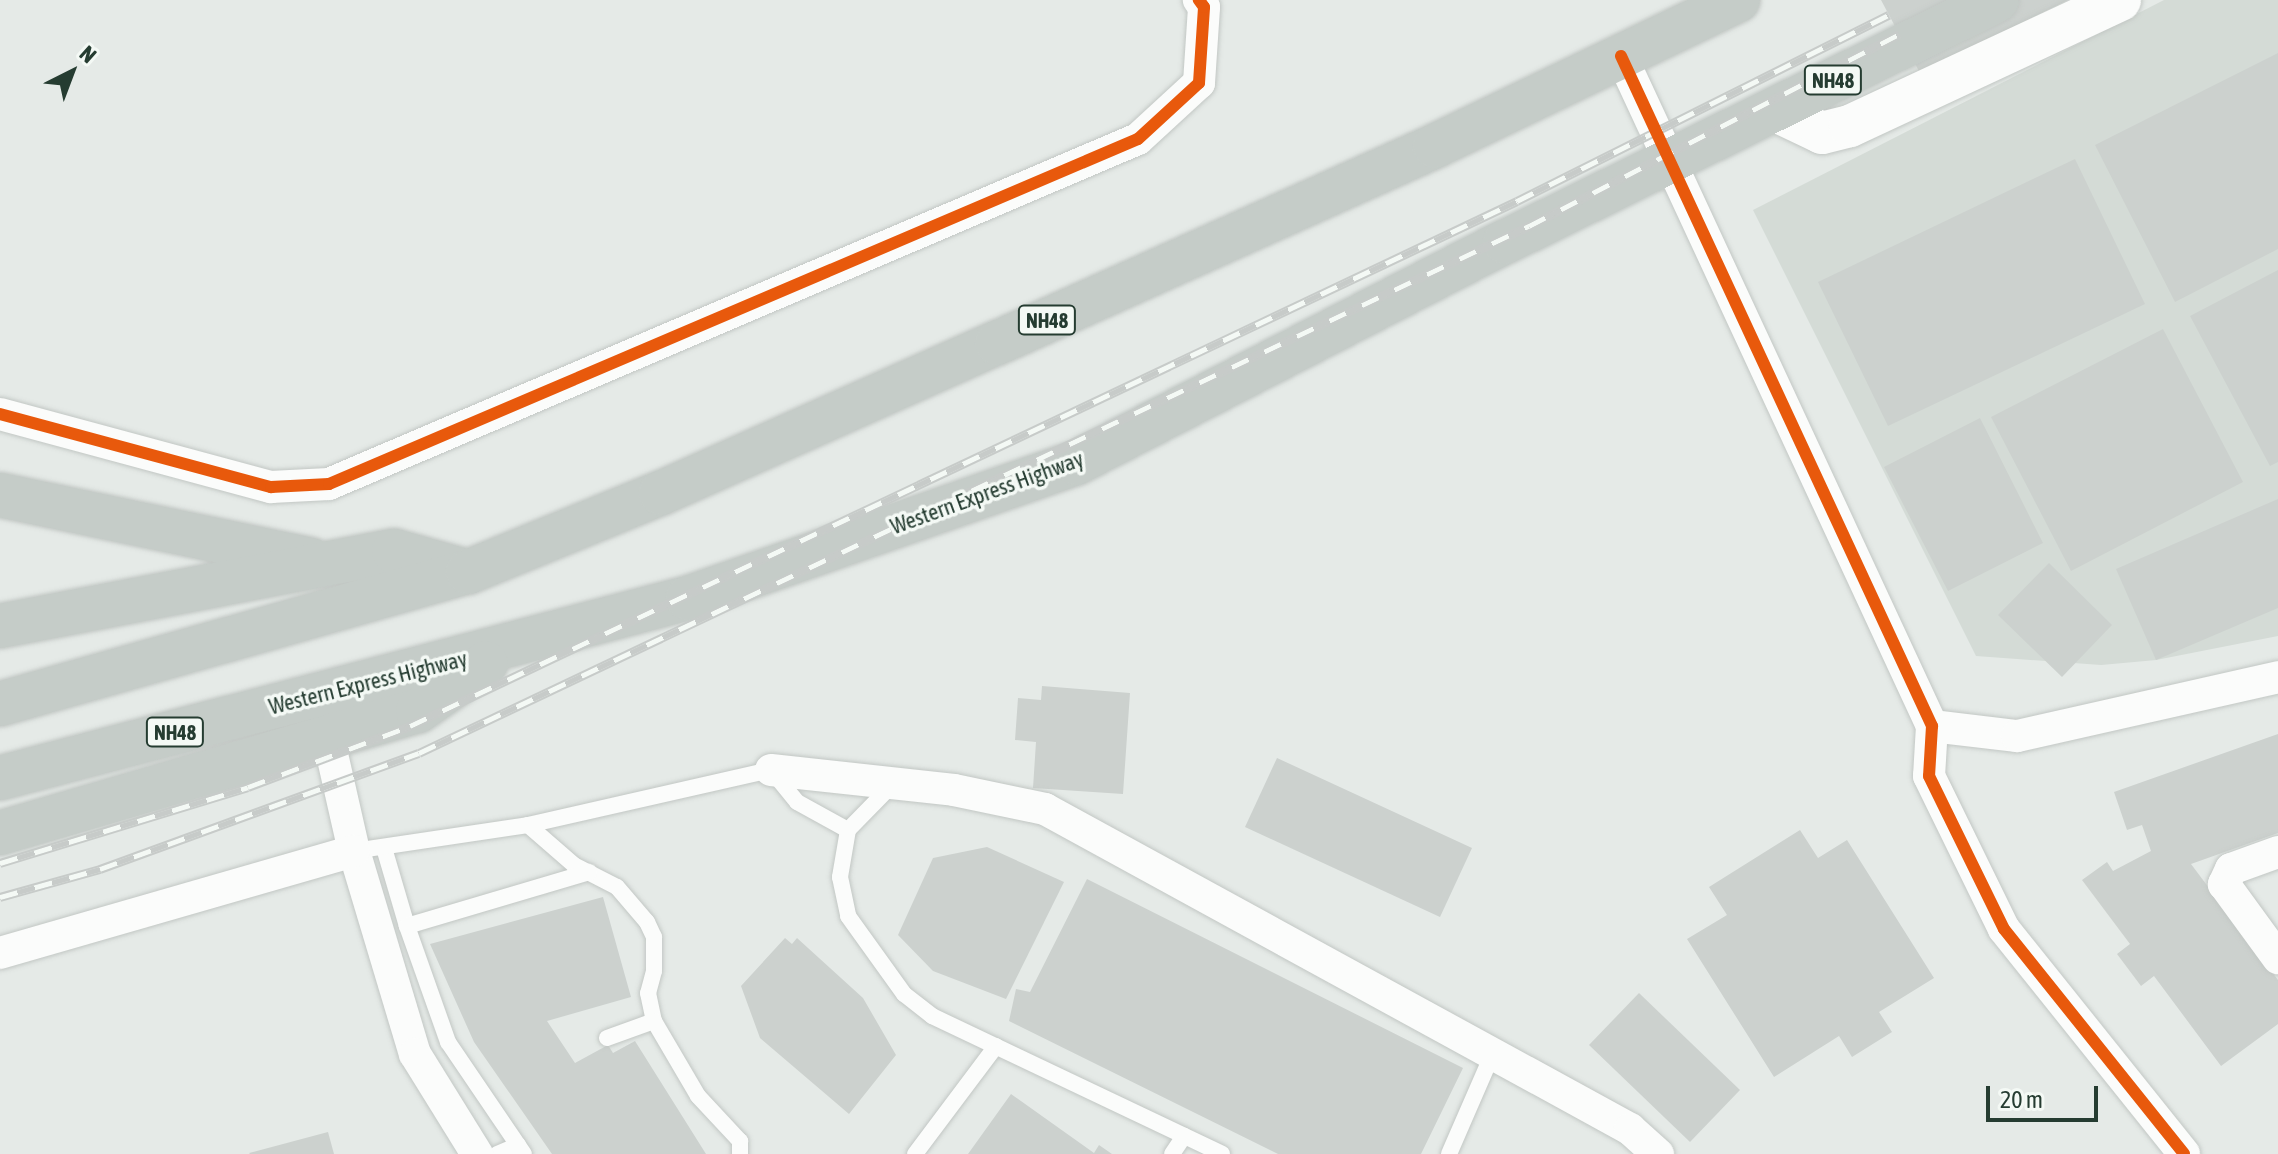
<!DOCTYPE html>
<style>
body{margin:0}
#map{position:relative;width:2278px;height:1154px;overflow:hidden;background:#e5eae7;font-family:"Asap Condensed",sans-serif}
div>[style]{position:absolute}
.built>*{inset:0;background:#d4dbd6}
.building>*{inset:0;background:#ccd1ce}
.roads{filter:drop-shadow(0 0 2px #c2c7c4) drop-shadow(0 0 2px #c2c7c4)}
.service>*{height:16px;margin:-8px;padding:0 8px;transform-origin:8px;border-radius:8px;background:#fbfcfb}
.minor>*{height:32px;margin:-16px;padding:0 16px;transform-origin:16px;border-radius:16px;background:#fbfcfb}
.tertiary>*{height:42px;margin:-21px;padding:0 21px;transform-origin:21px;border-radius:21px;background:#fbfcfb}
.trunk>*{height:44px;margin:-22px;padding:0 22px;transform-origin:22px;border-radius:22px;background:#c5ccc8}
.rail>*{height:9px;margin-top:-4.5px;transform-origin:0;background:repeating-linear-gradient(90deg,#f4f9f5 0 18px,#c7cbc9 0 36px);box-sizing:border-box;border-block:2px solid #c7cbc9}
.cycleway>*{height:12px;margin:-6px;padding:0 6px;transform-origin:6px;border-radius:6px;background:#e8590c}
span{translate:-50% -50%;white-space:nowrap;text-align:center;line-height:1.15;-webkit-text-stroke:7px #f4f9f5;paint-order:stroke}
.shield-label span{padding:2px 6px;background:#f4f9f5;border:2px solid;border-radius:6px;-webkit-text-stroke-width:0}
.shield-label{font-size:20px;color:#253c31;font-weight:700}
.street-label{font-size:22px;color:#253c31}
.north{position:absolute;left:32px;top:32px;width:80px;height:80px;-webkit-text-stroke:6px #f4f9f5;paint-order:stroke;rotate:42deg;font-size:22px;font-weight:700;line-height:32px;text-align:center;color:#253c31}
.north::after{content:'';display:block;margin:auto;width:28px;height:36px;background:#253c31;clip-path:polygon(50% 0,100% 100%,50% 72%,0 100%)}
.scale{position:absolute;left:1986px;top:1086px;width:112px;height:36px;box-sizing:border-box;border:4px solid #253c31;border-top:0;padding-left:10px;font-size:24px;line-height:28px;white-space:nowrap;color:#253c31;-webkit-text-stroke:6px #f4f9f5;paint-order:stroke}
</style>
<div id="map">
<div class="built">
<div style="clip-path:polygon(2164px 0,2278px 0,2278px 636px,2156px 660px,2101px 665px,1976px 656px,1753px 210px)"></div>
</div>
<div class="building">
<div style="clip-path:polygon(1881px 0,2068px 0,1920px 73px)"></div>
<div style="clip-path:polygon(2278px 53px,2278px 249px,2175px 302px,2095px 145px)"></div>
<div style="clip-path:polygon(2075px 159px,2145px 304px,1888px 426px,1818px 282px)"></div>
<div style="clip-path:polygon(2278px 270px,2278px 462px,2270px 466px,2190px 316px)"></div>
<div style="clip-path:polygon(2163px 329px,2243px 482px,2071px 571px,1991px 417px)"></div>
<div style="clip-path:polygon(1980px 418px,2043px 543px,1948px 591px,1884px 467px)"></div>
<div style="clip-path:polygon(2278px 499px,2278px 608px,2156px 660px,2116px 569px)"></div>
<div style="clip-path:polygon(2049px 563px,2112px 625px,2062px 677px,1998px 615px)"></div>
<div style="clip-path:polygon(1042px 686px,1130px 693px,1123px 794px,1033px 788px,1036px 742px,1015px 740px,1018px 698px,1041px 700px)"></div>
<div style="clip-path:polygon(2278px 734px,2278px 833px,2191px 864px,2278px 980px,2278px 1024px,2221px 1066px,2154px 976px,2141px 986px,2117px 954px,2130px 944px,2082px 880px,2107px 862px,2113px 871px,2151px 851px,2142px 825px,2127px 830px,2114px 792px)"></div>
<div style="clip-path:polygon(1277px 758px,1472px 848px,1440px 917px,1245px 827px)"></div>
<div style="clip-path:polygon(1800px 830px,1818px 858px,1847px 840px,1934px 978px,1879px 1012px,1892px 1032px,1852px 1057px,1839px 1036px,1774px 1077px,1687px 939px,1727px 915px,1709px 887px)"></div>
<div style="clip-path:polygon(987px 847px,1064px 882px,1006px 999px,933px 971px,898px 935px,933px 858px)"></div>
<div style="clip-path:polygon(1087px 879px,1463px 1068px,1421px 1154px,1278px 1154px,1009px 1021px,1016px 989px,1030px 992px)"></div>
<div style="clip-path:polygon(603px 897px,631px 997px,547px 1021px,575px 1063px,608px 1045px,613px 1053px,635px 1041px,706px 1154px,552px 1154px,474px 1042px,430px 944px)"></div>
<div style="clip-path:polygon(785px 938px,792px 944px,797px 938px,863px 998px,896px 1055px,849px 1114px,760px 1038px,741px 986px)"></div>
<div style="clip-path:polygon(1639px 993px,1740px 1090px,1690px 1142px,1589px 1045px)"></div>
<div style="clip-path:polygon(1011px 1094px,1094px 1153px,1099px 1145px,1112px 1154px,968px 1154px)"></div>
<div style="clip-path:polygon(328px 1132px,334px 1154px,250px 1154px,249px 1153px)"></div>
</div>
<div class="roads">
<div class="service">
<div style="left:893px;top:784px;width:64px;rotate:134.4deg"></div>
<div style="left:848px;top:830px;width:48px;rotate:99.7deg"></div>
<div style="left:840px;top:877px;width:40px;rotate:78deg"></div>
<div style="left:848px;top:916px;width:96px;rotate:54.3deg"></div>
<div style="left:904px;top:994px;width:36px;rotate:38deg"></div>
<div style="left:932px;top:1016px;width:321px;rotate:25.4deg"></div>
<div style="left:528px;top:825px;width:61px;rotate:41deg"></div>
<div style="left:574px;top:865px;width:48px;rotate:27.1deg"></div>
<div style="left:617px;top:887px;width:46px;rotate:49.4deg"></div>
<div style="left:647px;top:922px;width:17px;rotate:65deg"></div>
<div style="left:654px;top:937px;width:34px;rotate:90deg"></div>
<div style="left:654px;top:971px;width:23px;rotate:105deg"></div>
<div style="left:648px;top:993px;width:29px;rotate:78deg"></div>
<div style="left:654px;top:1021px;width:87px;rotate:59.6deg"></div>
<div style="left:698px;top:1096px;width:62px;rotate:47deg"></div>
<div style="left:740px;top:1141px;width:13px;rotate:90deg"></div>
<div style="left:384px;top:848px;width:81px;rotate:73.6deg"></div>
<div style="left:354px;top:851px;width:176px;rotate:-8.5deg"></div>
<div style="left:528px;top:825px;width:249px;rotate:-12.8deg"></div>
<div style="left:771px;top:770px;width:41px;rotate:50.9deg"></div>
<div style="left:797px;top:802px;width:58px;rotate:28.8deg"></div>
<div style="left:607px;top:1038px;width:50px;rotate:-19.9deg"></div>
<div style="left:497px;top:1154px;width:23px;rotate:-23deg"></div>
<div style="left:524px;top:1154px;width:135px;rotate:-124.2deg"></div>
<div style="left:448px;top:1042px;width:123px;rotate:-109.5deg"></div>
<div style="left:407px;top:926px;width:190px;rotate:-16.5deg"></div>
<div style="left:915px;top:1154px;width:135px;rotate:-53.1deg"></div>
<div style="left:1172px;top:1154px;width:22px;rotate:-56deg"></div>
<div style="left:1449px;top:1154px;width:110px;rotate:-66.5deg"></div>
</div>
<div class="minor">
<div style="left:1621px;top:56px;width:739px;rotate:65.1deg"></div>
<div style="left:1932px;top:726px;width:50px;rotate:93.4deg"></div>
<div style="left:1929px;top:776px;width:170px;rotate:63.9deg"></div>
<div style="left:2004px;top:929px;width:288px;rotate:51.3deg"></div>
<div style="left:0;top:414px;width:281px;rotate:15.1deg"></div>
<div style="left:271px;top:487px;width:58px;rotate:-3deg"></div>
<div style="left:329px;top:484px;width:879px;rotate:-23.1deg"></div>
<div style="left:1138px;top:139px;width:83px;rotate:-42.6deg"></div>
<div style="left:1199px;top:83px;width:76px;rotate:-86.2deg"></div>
<div style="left:1204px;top:7px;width:9px;rotate:-126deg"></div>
<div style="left:1932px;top:726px;width:86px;rotate:6.7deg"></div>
<div style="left:2017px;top:736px;width:268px;rotate:-12.7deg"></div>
<div style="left:329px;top:741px;width:113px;rotate:77.2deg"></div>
<div style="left:354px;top:851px;width:212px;rotate:73.3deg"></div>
<div style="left:415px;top:1054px;width:118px;rotate:58.2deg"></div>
<div style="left:771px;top:770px;width:184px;rotate:6.2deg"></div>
<div style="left:954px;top:790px;width:93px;rotate:11.8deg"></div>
<div style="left:1045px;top:809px;width:667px;rotate:28.68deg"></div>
<div style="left:1630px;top:1129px;width:38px;rotate:42deg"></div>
<div style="left:2278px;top:852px;width:50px;rotate:160.1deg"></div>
<div style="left:2231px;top:869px;width:17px;rotate:115deg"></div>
<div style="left:2224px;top:884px;width:92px;rotate:53.9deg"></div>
<div style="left:0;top:953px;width:368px;rotate:-16.1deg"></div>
</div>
<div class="tertiary">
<div style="left:1774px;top:110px;width:53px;rotate:25.6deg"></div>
<div style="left:1822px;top:133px;width:29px;rotate:-14deg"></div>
<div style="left:1850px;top:126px;width:298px;rotate:-25deg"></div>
</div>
<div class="trunk">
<div style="left:0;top:495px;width:318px;rotate:11.8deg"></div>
<div style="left:0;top:626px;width:401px;rotate:-10.8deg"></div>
<div style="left:394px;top:551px;width:77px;rotate:15.8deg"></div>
<div style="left:0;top:704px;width:486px;rotate:-15.8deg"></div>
<div style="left:468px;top:572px;width:209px;rotate:-22.3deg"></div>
<div style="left:661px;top:493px;width:368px;rotate:-24.1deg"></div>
<div style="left:997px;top:343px;width:480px;rotate:-24.2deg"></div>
<div style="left:1435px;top:146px;width:336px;rotate:-25.7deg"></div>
<div style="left:0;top:778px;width:711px;rotate:-14.66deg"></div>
<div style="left:688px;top:598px;width:411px;rotate:-19.2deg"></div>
<div style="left:1076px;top:463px;width:483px;rotate:-27.3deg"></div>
<div style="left:1505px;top:242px;width:548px;rotate:-26.19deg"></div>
<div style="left:0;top:833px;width:435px;rotate:-16.3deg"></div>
<div style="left:418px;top:711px;width:83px;rotate:-35.2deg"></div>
</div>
</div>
<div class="rail">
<div style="left:0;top:863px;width:259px;rotate:-17deg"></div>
<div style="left:248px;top:787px;width:173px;rotate:-20.6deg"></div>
<div style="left:410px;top:726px;width:1225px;rotate:-25.37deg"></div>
<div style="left:1517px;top:201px;width:416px;rotate:-26.6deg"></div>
<div style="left:0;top:897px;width:104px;rotate:-15.6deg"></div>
<div style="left:100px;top:869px;width:339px;rotate:-20deg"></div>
<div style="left:419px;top:753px;width:1229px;rotate:-25.4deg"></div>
<div style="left:1529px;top:226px;width:417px;rotate:-27.4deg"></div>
</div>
<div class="cycleway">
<div style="left:1621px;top:56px;width:739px;rotate:65.1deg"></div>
<div style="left:1932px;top:726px;width:50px;rotate:93.4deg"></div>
<div style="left:1929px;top:776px;width:170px;rotate:63.9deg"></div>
<div style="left:2004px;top:929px;width:288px;rotate:51.3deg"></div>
<div style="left:0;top:414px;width:281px;rotate:15.1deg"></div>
<div style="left:271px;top:487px;width:58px;rotate:-3deg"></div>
<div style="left:329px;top:484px;width:879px;rotate:-23.1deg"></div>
<div style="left:1138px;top:139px;width:83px;rotate:-42.6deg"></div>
<div style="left:1199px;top:83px;width:76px;rotate:-86.2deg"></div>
<div style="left:1204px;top:7px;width:9px;rotate:-126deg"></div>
</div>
<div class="shield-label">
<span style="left:1833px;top:80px">NH48</span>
<span style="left:1047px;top:320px">NH48</span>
<span style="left:175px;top:732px">NH48</span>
</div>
<div class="street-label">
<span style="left:987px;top:493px;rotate:-20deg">Western Express Highway</span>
<span style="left:368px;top:683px;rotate:-14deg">Western Express Highway</span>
</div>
<div class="north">N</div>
<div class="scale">20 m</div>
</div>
